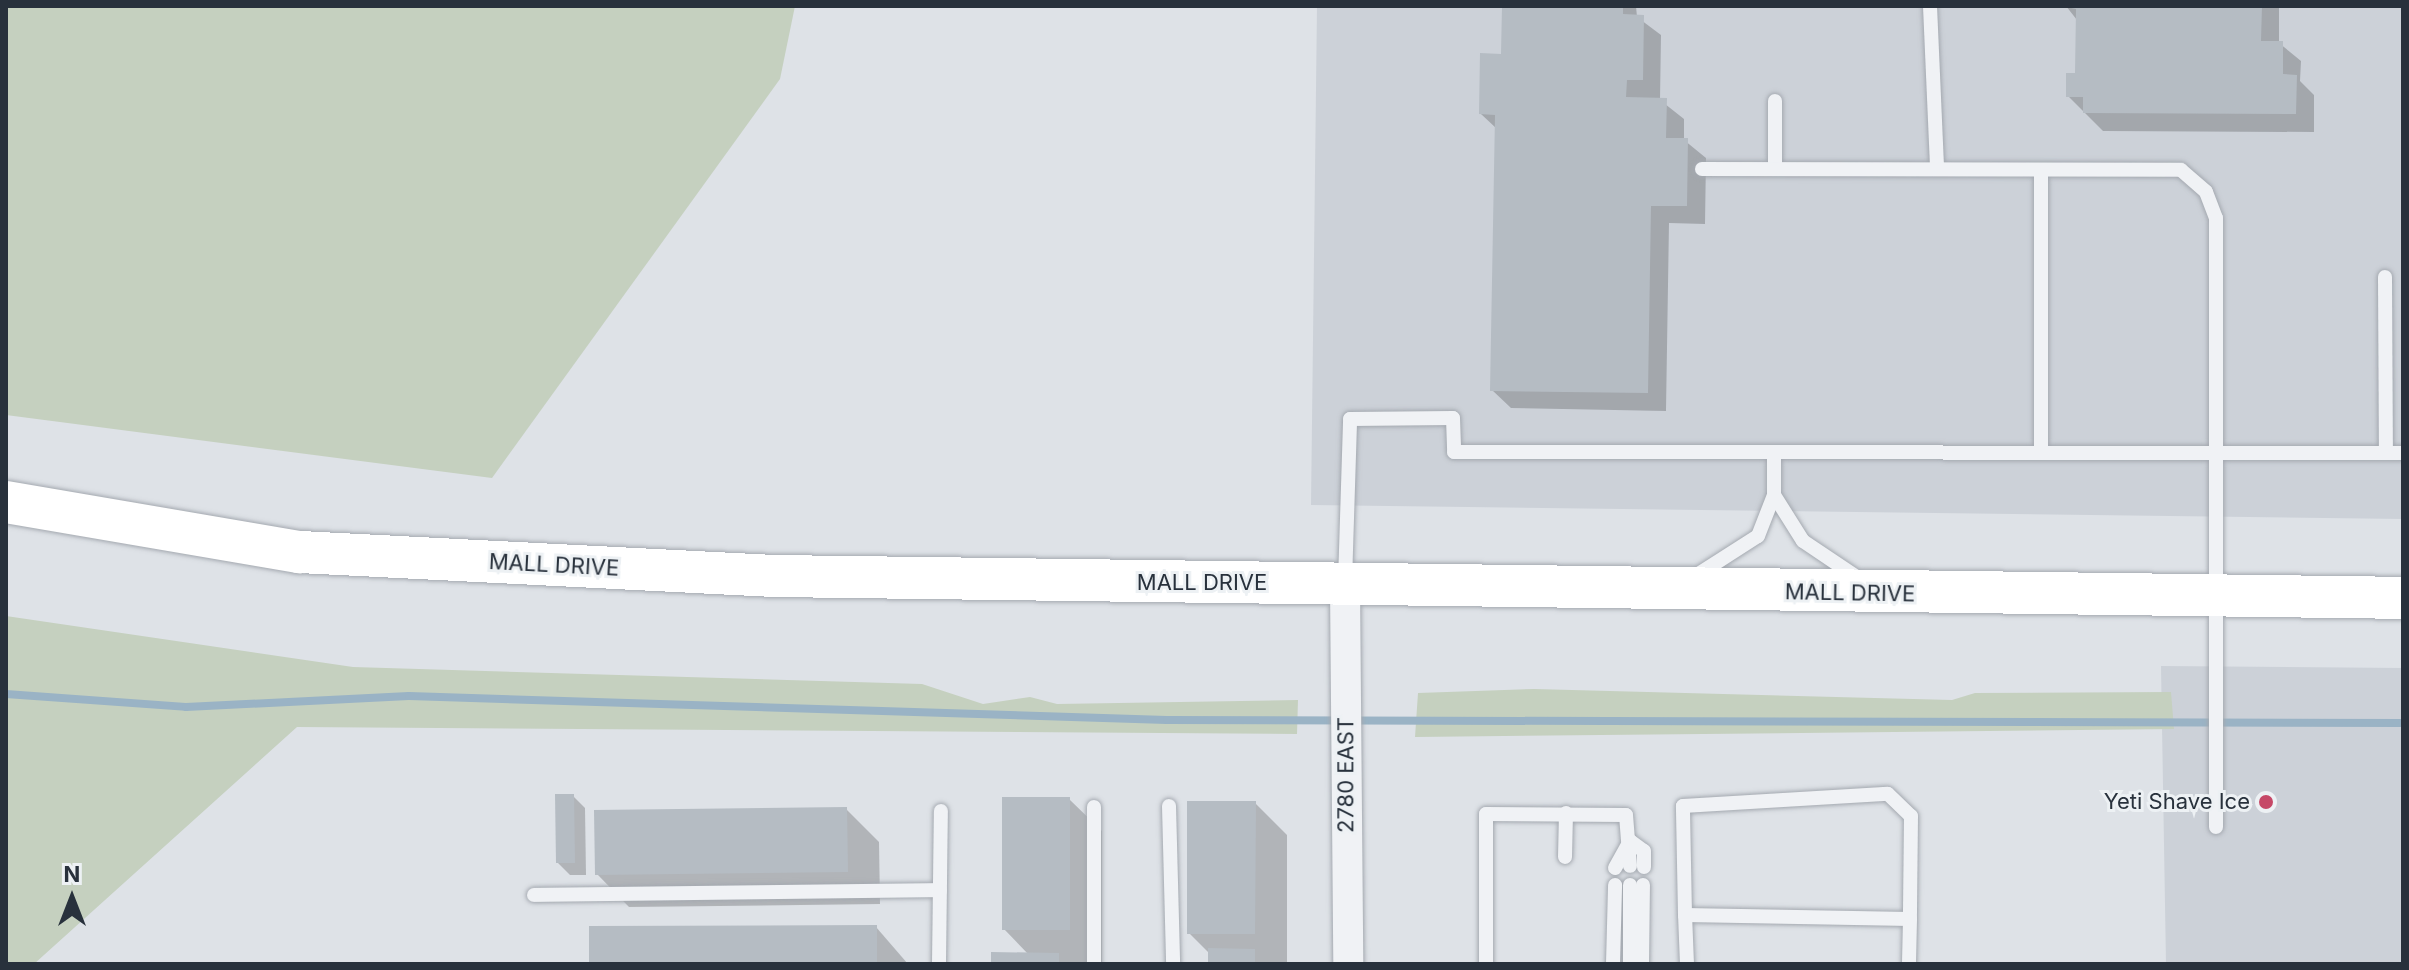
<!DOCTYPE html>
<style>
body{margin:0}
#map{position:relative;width:2409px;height:970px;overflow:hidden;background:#dee2e7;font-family:Inter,sans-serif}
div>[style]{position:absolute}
.built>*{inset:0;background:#ccd1d8}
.green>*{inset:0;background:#c5d0bf}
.shadow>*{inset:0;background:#0003}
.stream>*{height:8px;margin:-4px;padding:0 4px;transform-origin:4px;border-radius:4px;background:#9ab3c5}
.building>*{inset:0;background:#b5bcc3}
.roads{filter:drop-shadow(0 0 2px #a4a9b0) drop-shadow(0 0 2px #a4a9b0)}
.service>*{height:14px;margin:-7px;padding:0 7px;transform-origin:7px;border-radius:7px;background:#f0f2f5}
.minor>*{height:30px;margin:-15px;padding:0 15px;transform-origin:15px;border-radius:15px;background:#f0f2f5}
.secondary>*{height:42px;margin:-21px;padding:0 21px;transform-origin:21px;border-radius:21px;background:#fff}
.dots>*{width:22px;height:22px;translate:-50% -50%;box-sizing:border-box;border:4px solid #edf1f4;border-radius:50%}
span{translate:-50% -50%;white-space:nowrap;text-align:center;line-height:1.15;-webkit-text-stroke:6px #edf1f4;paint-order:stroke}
.street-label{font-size:22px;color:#28313c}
.poi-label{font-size:22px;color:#28313c}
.right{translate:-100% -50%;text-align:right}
.frame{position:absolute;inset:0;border:8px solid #28313c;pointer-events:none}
.north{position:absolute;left:32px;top:858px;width:80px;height:80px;-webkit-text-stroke:6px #edf1f4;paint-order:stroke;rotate:0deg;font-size:22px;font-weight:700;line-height:32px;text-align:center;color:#28313c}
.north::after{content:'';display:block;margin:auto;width:28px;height:36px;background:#28313c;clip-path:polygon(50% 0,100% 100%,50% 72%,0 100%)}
</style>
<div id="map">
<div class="built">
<div style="clip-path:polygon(1317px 6px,2403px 6px,2403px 519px,1311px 505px)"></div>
<div style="clip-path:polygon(2161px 666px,2403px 668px,2403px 964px,2166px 964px)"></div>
</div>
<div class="green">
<div style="clip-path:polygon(6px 6px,795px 6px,780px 79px,492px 478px,6px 415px)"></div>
<div style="clip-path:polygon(6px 616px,353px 667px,922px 684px,983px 704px,1030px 697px,1057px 704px,1298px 700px,1297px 734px,297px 727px,34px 964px,6px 964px)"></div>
<div style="clip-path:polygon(1534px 689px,1952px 700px,1975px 693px,2171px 692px,2174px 729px,1415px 737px,1418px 693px)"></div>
</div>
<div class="shadow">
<div style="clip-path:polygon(1504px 6px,1636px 6px,1637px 17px,1661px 35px,1660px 100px,1684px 119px,1684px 140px,1706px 158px,1705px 224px,1669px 223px,1666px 411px,1511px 408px,1492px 390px,1497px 129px,1481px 114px,1503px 56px)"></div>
<div style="clip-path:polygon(2066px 6px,2279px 6px,2279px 43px,2301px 61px,2300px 81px,2314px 95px,2314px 132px,2103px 131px,2068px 96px,2077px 75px,2077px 20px)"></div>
<div style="clip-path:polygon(573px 796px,585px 808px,586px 875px,570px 875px,558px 863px)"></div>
<div style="clip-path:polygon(1069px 799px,1102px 831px,1102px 962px,993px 964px,1029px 955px,1004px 929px)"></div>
<div style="clip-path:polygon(1255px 803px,1287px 835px,1287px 964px,1210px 964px,1210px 954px,1189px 933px)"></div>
<div style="clip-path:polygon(846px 809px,879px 842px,880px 904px,629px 907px,597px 874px)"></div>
<div style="clip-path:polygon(876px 927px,908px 964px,591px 964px)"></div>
</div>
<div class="stream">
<div style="left:6px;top:694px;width:180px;rotate:4.1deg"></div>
<div style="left:186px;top:707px;width:223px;rotate:-2.8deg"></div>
<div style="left:409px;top:696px;width:758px;rotate:1.81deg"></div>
<div style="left:1167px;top:720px;width:1236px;rotate:0.14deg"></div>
</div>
<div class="building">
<div style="clip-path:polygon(1502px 6px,1623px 6px,1623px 14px,1644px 15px,1643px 80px,1627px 80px,1626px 97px,1667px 98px,1666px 138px,1688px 138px,1687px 206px,1651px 206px,1648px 393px,1490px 391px,1495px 115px,1479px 114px,1480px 53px,1501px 54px)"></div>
<div style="clip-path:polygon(2062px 6px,2262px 6px,2261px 41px,2283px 41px,2283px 74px,2297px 75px,2296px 114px,2083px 113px,2083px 97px,2066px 97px,2066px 73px,2075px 73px,2076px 9px)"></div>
<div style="clip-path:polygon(555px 794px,574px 794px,575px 863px,556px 863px)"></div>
<div style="clip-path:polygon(1002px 797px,1070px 797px,1070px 930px,1002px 930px)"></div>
<div style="clip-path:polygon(1187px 801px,1256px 801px,1255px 934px,1187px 934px)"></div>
<div style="clip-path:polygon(847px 807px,848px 872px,595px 875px,594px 810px)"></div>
<div style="clip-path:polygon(877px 925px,877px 964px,589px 964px,589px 926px)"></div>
<div style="clip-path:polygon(1208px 948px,1255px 949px,1255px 964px,1208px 964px)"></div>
<div style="clip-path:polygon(991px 952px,1059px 953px,1059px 964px,991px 964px)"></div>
</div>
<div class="roads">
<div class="service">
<div style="left:1930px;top:6px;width:163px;rotate:87.5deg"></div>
<div style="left:1775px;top:101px;width:68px;rotate:90deg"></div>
<div style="left:1702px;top:169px;width:479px;rotate:0.1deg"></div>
<div style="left:2181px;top:170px;width:33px;rotate:41deg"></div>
<div style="left:2206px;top:192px;width:28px;rotate:69deg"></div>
<div style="left:2216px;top:218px;width:609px;rotate:90deg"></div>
<div style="left:2041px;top:170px;width:282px;rotate:90deg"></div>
<div style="left:2385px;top:277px;width:175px;rotate:89.7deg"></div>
<div style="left:1774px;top:495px;width:54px;rotate:57.8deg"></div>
<div style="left:1803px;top:541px;width:63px;rotate:33.9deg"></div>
<div style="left:1697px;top:575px;width:72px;rotate:-32.6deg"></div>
<div style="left:1758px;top:536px;width:44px;rotate:-68.7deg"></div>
<div style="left:1774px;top:495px;width:43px;rotate:-90deg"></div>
<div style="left:1345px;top:582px;width:163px;rotate:-88.2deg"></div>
<div style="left:1350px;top:419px;width:103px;rotate:-0.6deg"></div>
<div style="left:1453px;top:418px;width:34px;rotate:88deg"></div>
<div style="left:1454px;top:452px;width:949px;rotate:0.06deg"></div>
<div style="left:1169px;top:806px;width:158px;rotate:88.5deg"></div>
<div style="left:1094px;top:807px;width:157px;rotate:90deg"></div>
<div style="left:1565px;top:857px;width:44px;rotate:-88.7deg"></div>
<div style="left:1615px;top:868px;width:31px;rotate:-61deg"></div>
<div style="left:1630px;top:841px;width:17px;rotate:36deg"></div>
<div style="left:1644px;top:851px;width:16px;rotate:90deg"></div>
<div style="left:534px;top:895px;width:406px;rotate:-0.7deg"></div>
<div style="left:1685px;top:915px;width:109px;rotate:-91.1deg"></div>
<div style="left:1683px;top:806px;width:205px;rotate:-3.4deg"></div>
<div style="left:1888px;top:794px;width:32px;rotate:44deg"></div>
<div style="left:1911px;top:816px;width:103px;rotate:90.6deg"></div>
<div style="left:939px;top:964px;width:153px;rotate:-89.3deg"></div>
<div style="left:1486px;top:964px;width:150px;rotate:-90deg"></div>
<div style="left:1486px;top:814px;width:140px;rotate:0.4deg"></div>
<div style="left:1626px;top:815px;width:51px;rotate:85.5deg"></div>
<div style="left:1613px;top:964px;width:79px;rotate:-88.5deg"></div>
<div style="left:1630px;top:964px;width:79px;rotate:-90deg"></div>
<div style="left:1642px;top:964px;width:79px;rotate:-89.3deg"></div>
<div style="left:1687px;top:964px;width:49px;rotate:-92.3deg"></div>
<div style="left:1685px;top:915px;width:225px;rotate:1deg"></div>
<div style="left:1910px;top:919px;width:45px;rotate:91.3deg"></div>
</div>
<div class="minor">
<div style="left:1345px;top:586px;width:378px;rotate:89.5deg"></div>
</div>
<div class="secondary">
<div style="left:6px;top:502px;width:298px;rotate:9.7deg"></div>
<div style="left:300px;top:552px;width:476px;rotate:2.9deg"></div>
<div style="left:775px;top:576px;width:1628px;rotate:0.77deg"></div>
</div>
</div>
<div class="dots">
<div style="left:2266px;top:802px;background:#c64867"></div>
</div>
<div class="street-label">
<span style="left:554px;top:565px;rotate:3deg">MALL DRIVE</span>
<span style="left:1202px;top:583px">MALL DRIVE</span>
<span style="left:1850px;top:593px;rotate:1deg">MALL DRIVE</span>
<span style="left:1346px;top:775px;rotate:-90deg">2780 EAST</span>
</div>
<div class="poi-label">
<span class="right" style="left:2250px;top:802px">Yeti Shave Ice</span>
</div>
<div class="frame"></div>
<div class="north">N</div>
</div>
